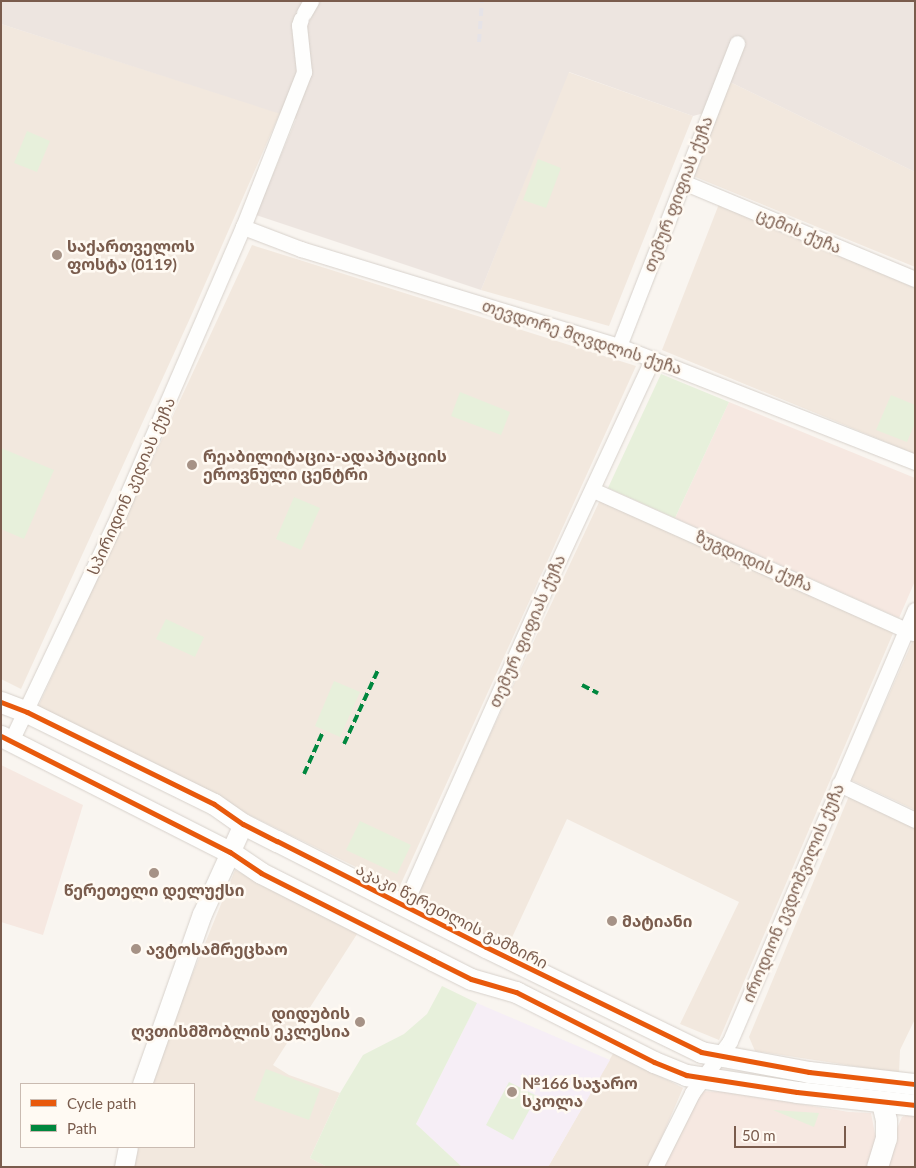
<!DOCTYPE html>
<meta charset="utf-8">
<style>
body{margin:0}
#map{position:relative;width:916px;height:1168px;overflow:hidden;background:#f9f5f0;font-family:Lato,"Noto Sans Georgian",sans-serif}
div>[style]{position:absolute}
.residential>*{inset:0;background:#f2e8de}
.commercial>*{inset:0;background:#f6e8e1}
.industrial>*{inset:0;background:#ede5e0}
.education>*{inset:0;background:#f6eef6}
.green>*{inset:0;background:#e7f0db}
.roads{filter:drop-shadow(0 0 1px #d7d1cb) drop-shadow(0 0 1px #d7d1cb)}
.minor>*{height:15px;margin:-7.5px;padding:0 7.5px;transform-origin:7.5px;border-radius:7.5px;background:#fefefd}
.tertiary>*{height:19px;margin:-9.5px;padding:0 9.5px;transform-origin:9.5px;border-radius:9.5px;background:#fefefd}
.secondary>*{height:21px;margin:-10.5px;padding:0 10.5px;transform-origin:10.5px;border-radius:10.5px;background:#fefefd}
.rail>*{height:4px;margin-top:-2px;transform-origin:0;background:repeating-linear-gradient(90deg,#e6e3e7 0 8px,transparent 0 13px)}
.quiet>*{height:4px;margin-top:-2px;transform-origin:0;background:repeating-linear-gradient(90deg,#00873e 0 8px,transparent 0 12px)}
.cycleway>*{height:5px;margin:-2.5px;padding:0 2.5px;transform-origin:2.5px;border-radius:2.5px;background:#e8590c}
.dots>*{width:14px;height:14px;translate:-50% -50%;box-sizing:border-box;border:2px solid #fffaf3;border-radius:50%}
span{translate:-50% -50%;white-space:nowrap;text-align:center;line-height:1.15;-webkit-text-stroke:5px #fffaf3;paint-order:stroke}
.street-label{font-size:16px;color:#7a5c4d}
.poi-label{font-size:16px;color:#7a5c4d;font-weight:700}
.left{translate:0 -50%;text-align:left}
.right{translate:-100% -50%;text-align:right}
.frame{position:absolute;inset:0;border:2px solid #7a5c4d;pointer-events:none}
.legend{position:absolute;left:20px;top:1083px;width:175px;height:65px;box-sizing:border-box;background:#fffaf3;border:1px solid #cabbb1;margin:0;padding:6px 9px;list-style:none;font-size:15px;color:#7a5c4d}
.legend li{display:flex;align-items:center;gap:10px;height:25px}
.legend b{width:25px;border:1px solid #cabbb1}
.scale{position:absolute;left:734px;top:1126px;width:112px;height:22px;box-sizing:border-box;border:2px solid #7a5c4d;border-top:0;padding-left:6px;font-size:15px;line-height:18px;white-space:nowrap;color:#7a5c4d;-webkit-text-stroke:4px #fffaf3;paint-order:stroke}
</style>
<div id="map">
<div class="residential">
<div style="clip-path:polygon(1px 24px,280px 113px,191px 316px,21px 689px,1px 679px)"></div>
<div style="clip-path:polygon(568px 72px,693px 116px,609px 326px,481px 290px)"></div>
<div style="clip-path:polygon(730px 82px,915px 172px,915px 267px,693px 176px)"></div>
<div style="clip-path:polygon(719px 204px,915px 288px,915px 454px,662px 350px)"></div>
<div style="clip-path:polygon(252px 245px,636px 366px,399px 888px,36px 711px)"></div>
<div style="clip-path:polygon(600px 500px,894px 631px,719px 1040px,680px 1024px,739px 902px,567px 819px,508px 946px,414px 897px)"></div>
<div style="clip-path:polygon(914px 638px,915px 638px,915px 810px,851px 780px)"></div>
<div style="clip-path:polygon(849px 796px,915px 828px,915px 1019px,900px 1050px,899px 1073px,755px 1051px,749px 1037px)"></div>
<div style="clip-path:polygon(235px 870px,359px 931px,273px 1065px,289px 1075px,340px 1093px,310px 1158px,327px 1167px,134px 1167px,138px 1147px,194px 1147px,194px 1084px,150px 1084px,152px 1073px)"></div>
<div style="clip-path:polygon(614px 1052px,683px 1088px,649px 1167px,548px 1167px)"></div>
</div>
<div class="commercial">
<div style="clip-path:polygon(729px 402px,915px 478px,915px 581px,899px 618px,675px 518px)"></div>
<div style="clip-path:polygon(1px 765px,83px 805px,43px 935px,1px 922px)"></div>
<div style="clip-path:polygon(698px 1091px,726px 1092px,849px 1112px,871px 1113px,877px 1144px,866px 1167px,663px 1167px)"></div>
<div style="clip-path:polygon(910px 1114px,915px 1115px,915px 1167px,880px 1167px,902px 1117px)"></div>
</div>
<div class="industrial">
<div style="clip-path:polygon(1px 1px,915px 1px,915px 172px,730px 82px,719px 109px,693px 116px,569px 72px,481px 290px,256px 215px,296px 119px,1px 24px)"></div>
</div>
<div class="education">
<div style="clip-path:polygon(477px 1003px,610px 1060px,548px 1167px,462px 1167px,416px 1124px)"></div>
</div>
<div class="green">
<div style="clip-path:polygon(27px 131px,50px 141px,37px 172px,14px 163px)"></div>
<div style="clip-path:polygon(538px 159px,561px 168px,546px 208px,523px 200px)"></div>
<div style="clip-path:polygon(661px 374px,729px 402px,675px 518px,608px 488px)"></div>
<div style="clip-path:polygon(460px 392px,510px 412px,501px 435px,451px 416px)"></div>
<div style="clip-path:polygon(891px 395px,915px 405px,915px 423px,907px 442px,876px 430px)"></div>
<div style="clip-path:polygon(1px 448px,54px 470px,24px 539px,1px 529px)"></div>
<div style="clip-path:polygon(294px 497px,320px 508px,301px 550px,276px 539px)"></div>
<div style="clip-path:polygon(166px 619px,204px 637px,195px 657px,156px 639px)"></div>
<div style="clip-path:polygon(334px 681px,360px 692px,340px 737px,315px 726px)"></div>
<div style="clip-path:polygon(360px 821px,411px 845px,397px 874px,346px 850px)"></div>
<div style="clip-path:polygon(442px 986px,477px 1003px,416px 1124px,462px 1167px,327px 1167px,310px 1158px,340px 1093px,363px 1055px,404px 1034px,427px 1014px)"></div>
<div style="clip-path:polygon(266px 1069px,320px 1089px,309px 1120px,254px 1100px)"></div>
<div style="clip-path:polygon(509px 1082px,537px 1096px,513px 1140px,486px 1125px)"></div>
<div style="clip-path:polygon(773px 1110px,819px 1113px,814px 1127px)"></div>
</div>
<div class="roads">
<div class="minor">
<div style="left:304px;top:13px;width:14px;rotate:-60deg"></div>
<div style="left:683px;top:182px;width:251px;rotate:22.7deg"></div>
<div style="left:243px;top:227px;width:62px;rotate:20.8deg"></div>
<div style="left:301px;top:249px;width:332px;rotate:17deg"></div>
<div style="left:619px;top:346px;width:318px;rotate:21.4deg"></div>
<div style="left:619px;top:346px;width:325px;rotate:-68.7deg"></div>
<div style="left:593px;top:490px;width:350px;rotate:24.1deg"></div>
<div style="left:11px;top:741px;width:239px;rotate:-64.5deg"></div>
<div style="left:114px;top:525px;width:325px;rotate:-66.6deg"></div>
<div style="left:243px;top:227px;width:167px;rotate:-68.5deg"></div>
<div style="left:304px;top:72px;width:47px;rotate:-96.1deg"></div>
<div style="left:299px;top:25px;width:6px;rotate:-72deg"></div>
<div style="left:839px;top:784px;width:84px;rotate:25.3deg"></div>
<div style="left:404px;top:906px;width:354px;rotate:-66deg"></div>
<div style="left:548px;top:583px;width:248px;rotate:-65deg"></div>
<div style="left:655px;top:1167px;width:83px;rotate:-63.4deg"></div>
<div style="left:692px;top:1093px;width:64px;rotate:-53.8deg"></div>
<div style="left:730px;top:1041px;width:469px;rotate:-66.8deg"></div>
</div>
<div class="tertiary">
<div style="left:142px;top:1084px;width:180px;rotate:-70.6deg"></div>
<div style="left:202px;top:914px;width:99px;rotate:-65.5deg"></div>
<div style="left:124px;top:1167px;width:20px;rotate:-79deg"></div>
</div>
<div class="secondary">
<div style="left:1px;top:702px;width:28px;rotate:21deg"></div>
<div style="left:27px;top:712px;width:208px;rotate:26.2deg"></div>
<div style="left:214px;top:804px;width:35px;rotate:35deg"></div>
<div style="left:243px;top:824px;width:38px;rotate:27deg"></div>
<div style="left:277px;top:841px;width:234px;rotate:26.9deg"></div>
<div style="left:486px;top:947px;width:239px;rotate:26deg"></div>
<div style="left:701px;top:1052px;width:110px;rotate:10.5deg"></div>
<div style="left:809px;top:1072px;width:107px;rotate:6.5deg"></div>
<div style="left:1px;top:736px;width:257px;rotate:26.9deg"></div>
<div style="left:230px;top:852px;width:37px;rotate:34deg"></div>
<div style="left:261px;top:873px;width:193px;rotate:26.8deg"></div>
<div style="left:433px;top:960px;width:42px;rotate:26.6deg"></div>
<div style="left:471px;top:979px;width:47px;rotate:16.1deg"></div>
<div style="left:516px;top:992px;width:155px;rotate:26.9deg"></div>
<div style="left:654px;top:1062px;width:35px;rotate:22deg"></div>
<div style="left:686px;top:1075px;width:112px;rotate:8.7deg"></div>
<div style="left:797px;top:1092px;width:119px;rotate:6.3deg"></div>
<div style="left:877px;top:1167px;width:30px;rotate:-73deg"></div>
<div style="left:886px;top:1138px;width:18px;rotate:-90deg"></div>
<div style="left:886px;top:1120px;width:18px;rotate:-103deg"></div>
</div>
</div>
<div class="rail">
<div style="left:479px;top:42px;width:41px;rotate:-85.8deg"></div>
</div>
<div class="quiet">
<div style="left:582px;top:685px;width:18px;rotate:27deg"></div>
<div style="left:344px;top:744px;width:81px;rotate:-65.3deg"></div>
<div style="left:304px;top:774px;width:44px;rotate:-65.8deg"></div>
</div>
<div class="cycleway">
<div style="left:1px;top:702px;width:28px;rotate:21deg"></div>
<div style="left:27px;top:712px;width:208px;rotate:26.2deg"></div>
<div style="left:214px;top:804px;width:35px;rotate:35deg"></div>
<div style="left:243px;top:824px;width:38px;rotate:27deg"></div>
<div style="left:277px;top:841px;width:234px;rotate:26.9deg"></div>
<div style="left:486px;top:947px;width:239px;rotate:26deg"></div>
<div style="left:701px;top:1052px;width:110px;rotate:10.5deg"></div>
<div style="left:809px;top:1072px;width:107px;rotate:6.5deg"></div>
<div style="left:1px;top:736px;width:257px;rotate:26.9deg"></div>
<div style="left:230px;top:852px;width:37px;rotate:34deg"></div>
<div style="left:261px;top:873px;width:193px;rotate:26.8deg"></div>
<div style="left:433px;top:960px;width:42px;rotate:26.6deg"></div>
<div style="left:471px;top:979px;width:47px;rotate:16.1deg"></div>
<div style="left:516px;top:992px;width:155px;rotate:26.9deg"></div>
<div style="left:654px;top:1062px;width:35px;rotate:22deg"></div>
<div style="left:686px;top:1075px;width:112px;rotate:8.7deg"></div>
<div style="left:797px;top:1092px;width:119px;rotate:6.3deg"></div>
</div>
<div class="dots">
<div style="left:57px;top:255px;background:#a69286"></div>
<div style="left:192px;top:465px;background:#a69286"></div>
<div style="left:154px;top:873px;background:#a69286"></div>
<div style="left:612px;top:921px;background:#a69286"></div>
<div style="left:136px;top:949px;background:#a69286"></div>
<div style="left:360px;top:1022px;background:#a69286"></div>
<div style="left:512px;top:1092px;background:#a69286"></div>
</div>
<div class="street-label">
<span style="left:678px;top:194px;rotate:-69deg">თემურ ფიფიას ქუჩა</span>
<span style="left:799px;top:231px;rotate:23deg">ცემის ქუჩა</span>
<span style="left:582px;top:337px;rotate:18deg">თევდორე მღვდლის ქუჩა</span>
<span style="left:131px;top:486px;rotate:-66deg">სპირიდონ კედიას ქუჩა</span>
<span style="left:754px;top:561px;rotate:24deg">ზუგდიდის ქუჩა</span>
<span style="left:527px;top:631px;rotate:-66deg">თემურ ფიფიას ქუჩა</span>
<span style="left:793px;top:893px;rotate:-67deg">იროდიონ ევდოშვილის ქუჩა</span>
<span style="left:452px;top:916px;rotate:27deg">აკაკი წერეთლის გამზირი</span>
</div>
<div class="poi-label">
<span class="left" style="left:67px;top:255px">საქართველოს<br>ფოსტა (0119)</span>
<span class="left" style="left:203px;top:465px">რეაბილიტაცია-ადაპტაციის<br>ეროვნული ცენტრი</span>
<span style="left:154px;top:890px">წერეთელი დელუქსი</span>
<span class="left" style="left:622px;top:921px">მატიანი</span>
<span class="left" style="left:146px;top:949px">ავტოსამრეცხაო</span>
<span class="right" style="left:350px;top:1022px">დიდუბის<br>ღვთისმშობლის ეკლესია</span>
<span class="left" style="left:522px;top:1092px">№166 საჯარო<br>სკოლა</span>
</div>
<div class="frame"></div>
<ul class="legend">
<li><b style="height:6px;background:#e8590c"></b>Cycle path</li>
<li><b style="height:6px;background:#00873e"></b>Path</li>
</ul>
<div class="scale">50 m</div>
</div>
